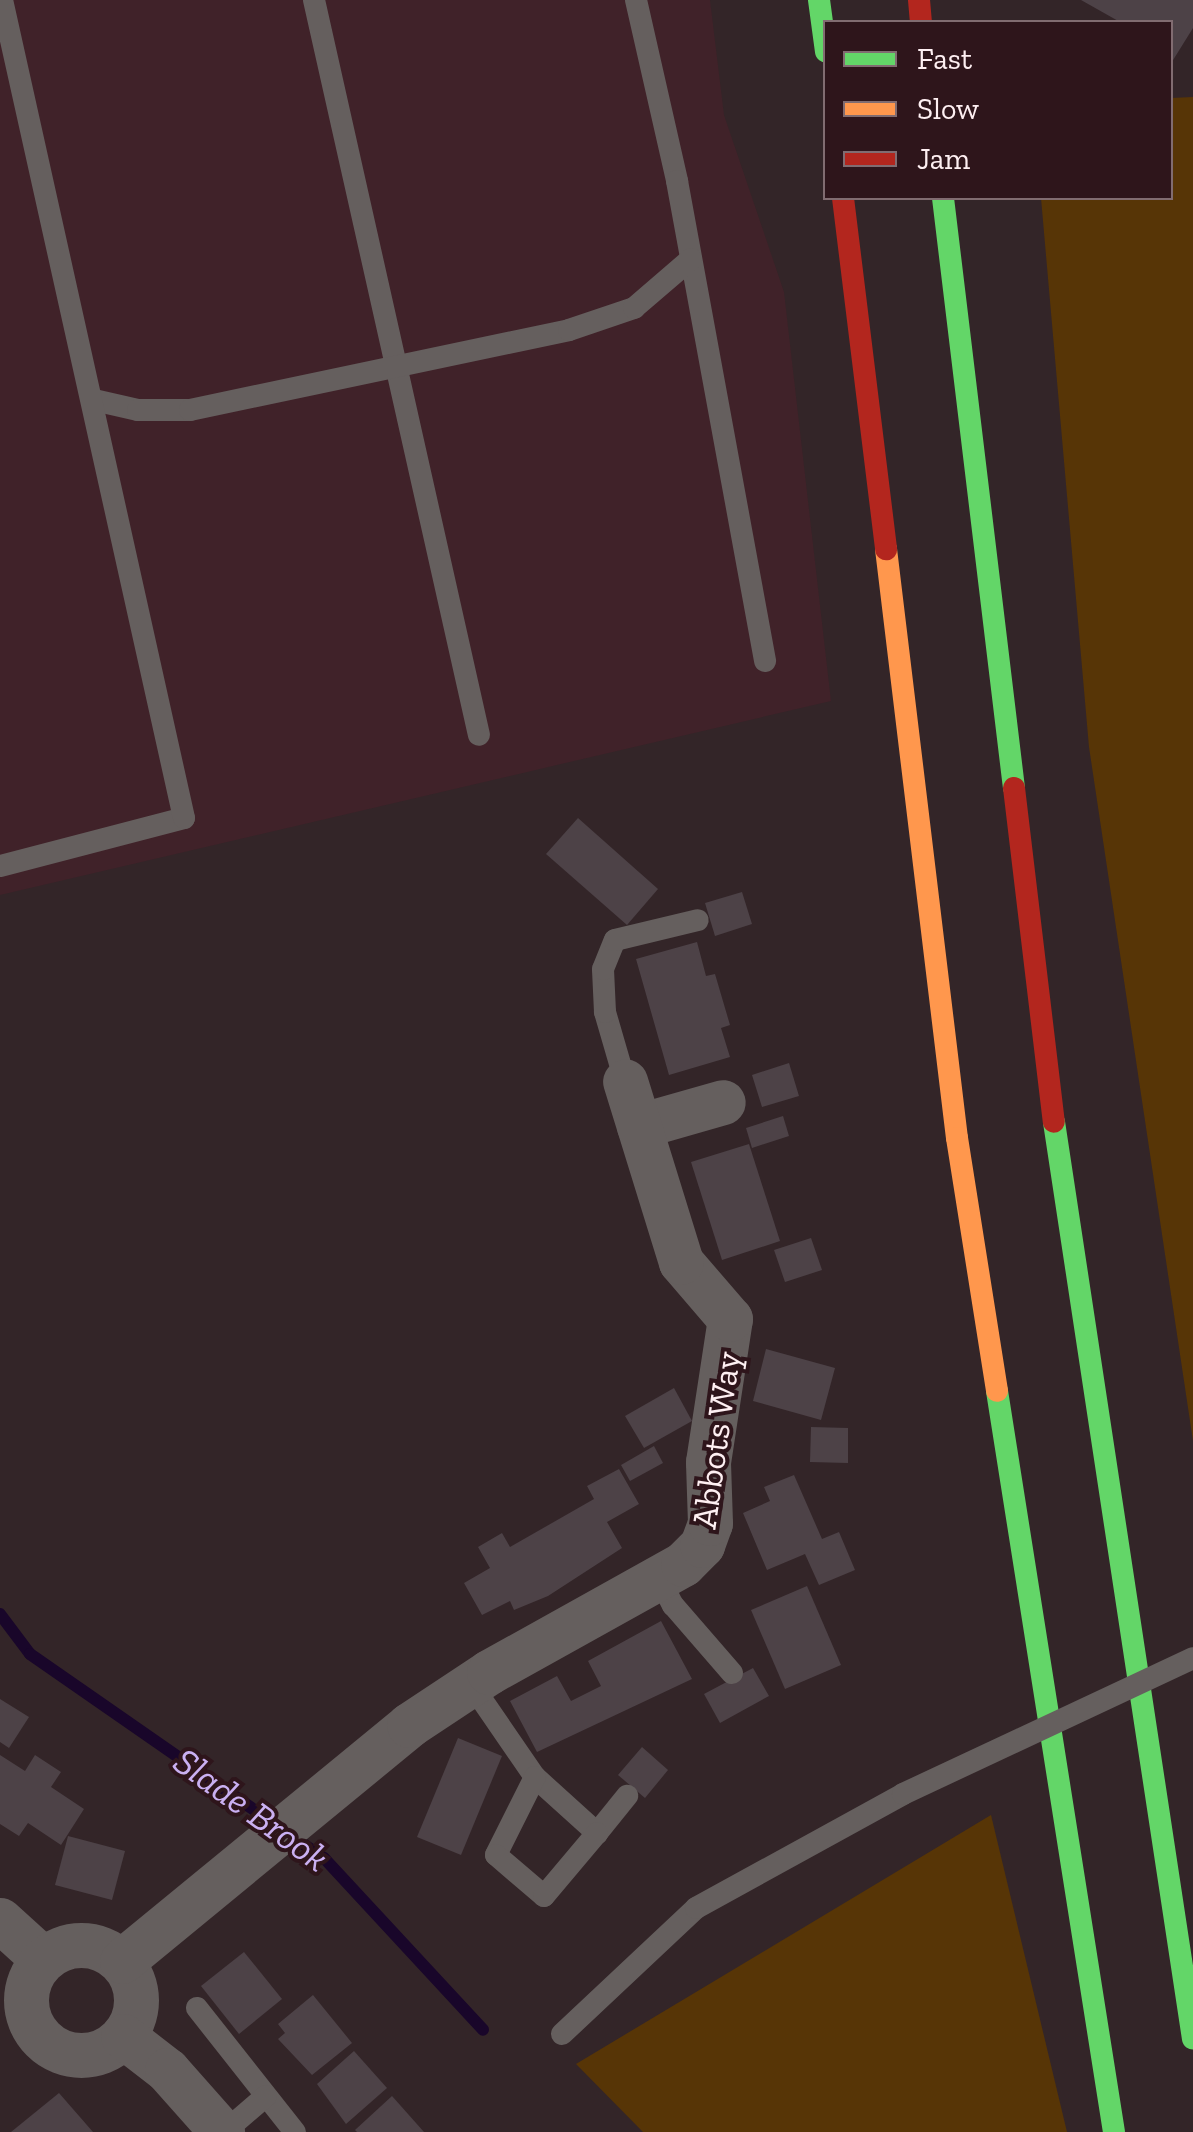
<!DOCTYPE html>
<style>
body{margin:0}
#map{position:relative;width:1193px;height:2132px;overflow:hidden;background:#332528;font-family:"Zilla Slab",serif}
div>[style]{position:absolute}
.built>*{inset:0;background:#402229}
.green>*{inset:0;background:#573506}
.stream>*{height:12px;margin:-6px;padding:0 6px;transform-origin:6px;border-radius:6px;background:#19062a}
.building>*{inset:0;background:#4d4247}
.lane>*{height:22px;margin:-11px;padding:0 11px;transform-origin:11px;border-radius:11px;background:#655f5e}
.street>*{height:45px;margin:-22.5px;padding:0 22.5px;transform-origin:22.5px;border-radius:22.5px;background:#655f5e}
.street>.ring{margin:-22.5px;padding:0;box-sizing:content-box;background:none;border:45px solid #655f5e;border-radius:50%}
.fast>*{height:22px;margin:-11px;padding:0 11px;transform-origin:11px;border-radius:11px;background:#63d668}
.slow>*{height:22px;margin:-11px;padding:0 11px;transform-origin:11px;border-radius:11px;background:#ff974d}
.jam>*{height:22px;margin:-11px;padding:0 11px;transform-origin:11px;border-radius:11px;background:#b3261e}
.lane-bridge>*{height:22px;margin:-11px;padding:0 11px;transform-origin:11px;border-radius:11px;background:#655f5e}
span{translate:-50% -50%;white-space:nowrap;text-align:center;line-height:1.15;-webkit-text-stroke:8px #2e151b;paint-order:stroke}
.street-label{font-size:35px;color:#feeff2}
.water-label{font-size:38px;color:#cab0f2;font-style:italic}
.legend{position:absolute;left:823px;top:20px;width:350px;height:180px;box-sizing:border-box;background:#2e151b;border:2px solid #816c71;margin:0;padding:12px 18px;list-style:none;font-size:30px;color:#feeff2}
.legend li{display:flex;align-items:center;gap:20px;height:50px}
.legend b{width:50px;border:2px solid #816c71}
</style>
<div id="map">
<div class="built">
<div style="clip-path:polygon(0 0,710px 0,724px 115px,784px 292px,831px 701px,0 895px)"></div>
</div>
<div class="green">
<div style="clip-path:polygon(1193px 97px,1193px 1441px,1089px 747px,1041px 198px,1170px 198px,1171px 98px)"></div>
<div style="clip-path:polygon(991px 1815px,1067px 2132px,643px 2132px,576px 2064px)"></div>
</div>
<div class="stream">
<div style="left:0;top:1614px;width:50px;rotate:53.1deg"></div>
<div style="left:30px;top:1654px;width:358px;rotate:34.8deg"></div>
<div style="left:324px;top:1858px;width:234px;rotate:47.2deg"></div>
</div>
<div class="building">
<div style="clip-path:polygon(1081px 0,1193px 0,1193px 28px,1170px 65px,1170px 22px,1120px 22px)"></div>
<div style="clip-path:polygon(578px 818px,658px 889px,627px 925px,546px 854px)"></div>
<div style="clip-path:polygon(742px 892px,752px 924px,715px 936px,705px 903px)"></div>
<div style="clip-path:polygon(697px 942px,706px 976px,715px 974px,730px 1025px,721px 1028px,730px 1057px,669px 1075px,636px 959px)"></div>
<div style="clip-path:polygon(789px 1063px,799px 1096px,762px 1107px,752px 1075px)"></div>
<div style="clip-path:polygon(783px 1116px,789px 1136px,752px 1148px,746px 1128px)"></div>
<div style="clip-path:polygon(749px 1144px,780px 1241px,722px 1260px,691px 1162px)"></div>
<div style="clip-path:polygon(811px 1238px,822px 1270px,785px 1282px,774px 1250px)"></div>
<div style="clip-path:polygon(766px 1349px,835px 1368px,821px 1420px,753px 1401px)"></div>
<div style="clip-path:polygon(674px 1388px,692px 1421px,644px 1448px,625px 1416px)"></div>
<div style="clip-path:polygon(811px 1427px,848px 1428px,848px 1463px,810px 1462px)"></div>
<div style="clip-path:polygon(654px 1446px,663px 1463px,630px 1481px,621px 1465px)"></div>
<div style="clip-path:polygon(619px 1469px,639px 1504px,607px 1522px,622px 1548px,548px 1596px,514px 1610px,510px 1601px,482px 1615px,464px 1583px,490px 1568px,478px 1547px,502px 1533px,510px 1547px,594px 1499px,587px 1486px)"></div>
<div style="clip-path:polygon(794px 1475px,822px 1539px,839px 1532px,855px 1570px,819px 1585px,805px 1554px,767px 1570px,743px 1513px,770px 1501px,764px 1487px)"></div>
<div style="clip-path:polygon(807px 1586px,841px 1665px,785px 1689px,751px 1610px)"></div>
<div style="clip-path:polygon(661px 1621px,692px 1679px,537px 1752px,510px 1701px,557px 1676px,571px 1701px,601px 1686px,588px 1661px)"></div>
<div style="clip-path:polygon(753px 1668px,769px 1696px,720px 1723px,704px 1694px)"></div>
<div style="clip-path:polygon(0 1699px,29px 1717px,9px 1748px,0 1742px)"></div>
<div style="clip-path:polygon(458px 1738px,502px 1756px,461px 1855px,417px 1837px)"></div>
<div style="clip-path:polygon(642px 1747px,668px 1770px,645px 1798px,618px 1775px)"></div>
<div style="clip-path:polygon(0 1755px,25px 1771px,35px 1755px,61px 1772px,51px 1787px,84px 1809px,61px 1845px,28px 1823px,19px 1836px,0 1824px)"></div>
<div style="clip-path:polygon(68px 1836px,125px 1851px,112px 1900px,55px 1885px)"></div>
<div style="clip-path:polygon(244px 1952px,282px 1999px,239px 2034px,201px 1986px)"></div>
<div style="clip-path:polygon(313px 1995px,352px 2043px,312px 2075px,278px 2039px,285px 2033px,278px 2024px)"></div>
<div style="clip-path:polygon(354px 2051px,387px 2088px,346px 2124px,317px 2084px)"></div>
<div style="clip-path:polygon(59px 2093px,93px 2132px,11px 2132px)"></div>
<div style="clip-path:polygon(392px 2096px,424px 2132px,357px 2132px,355px 2130px)"></div>
</div>
<div class="lane">
<div style="left:314px;top:0;width:753px;rotate:77.35deg"></div>
<div style="left:636px;top:0;width:186px;rotate:77.2deg"></div>
<div style="left:677px;top:181px;width:488px;rotate:79.6deg"></div>
<div style="left:94px;top:400px;width:45px;rotate:12.8deg"></div>
<div style="left:138px;top:410px;width:52px"></div>
<div style="left:190px;top:410px;width:387px;rotate:-11.9deg"></div>
<div style="left:569px;top:330px;width:69px;rotate:-18.7deg"></div>
<div style="left:634px;top:308px;width:75px;rotate:-40.7deg"></div>
<div style="left:0;top:866px;width:190px;rotate:-14.6deg"></div>
<div style="left:184px;top:818px;width:838px;rotate:-102.54deg"></div>
<div style="left:625px;top:1081px;width:72px;rotate:-106.2deg"></div>
<div style="left:605px;top:1012px;width:43px;rotate:-92.7deg"></div>
<div style="left:603px;top:969px;width:31px;rotate:-68deg"></div>
<div style="left:615px;top:940px;width:85px;rotate:-13.5deg"></div>
<div style="left:658px;top:1576px;width:33px;rotate:63deg"></div>
<div style="left:673px;top:1605px;width:90px;rotate:49.1deg"></div>
<div style="left:471px;top:1684px;width:113px;rotate:55.5deg"></div>
<div style="left:535px;top:1777px;width:84px;rotate:42.1deg"></div>
<div style="left:597px;top:1833px;width:48px;rotate:-51deg"></div>
<div style="left:535px;top:1777px;width:87px;rotate:116.6deg"></div>
<div style="left:496px;top:1855px;width:63px;rotate:40.5deg"></div>
<div style="left:544px;top:1896px;width:82px;rotate:-49.9deg"></div>
<div style="left:197px;top:2008px;width:158px;rotate:51.7deg"></div>
<div style="left:562px;top:2034px;width:184px;rotate:-43.2deg"></div>
<div style="left:696px;top:1908px;width:236px;rotate:-28.8deg"></div>
<div style="left:224px;top:2132px;width:55px;rotate:-40.6deg"></div>
</div>
<div class="street">
<div style="left:639px;top:1126px;width:87px;rotate:-15.9deg"></div>
<div style="left:0;top:1920px;width:58px;rotate:42.2deg"></div>
<div class="ring" style="left:26px;top:1945px;width:65px;height:65px"></div>
<div style="left:122px;top:1961px;width:372px;rotate:-39.4deg"></div>
<div style="left:409px;top:1725px;width:96px;rotate:-33.5deg"></div>
<div style="left:489px;top:1672px;width:222px;rotate:-29.1deg"></div>
<div style="left:683px;top:1564px;width:27px;rotate:-45deg"></div>
<div style="left:702px;top:1545px;width:23px;rotate:-70deg"></div>
<div style="left:710px;top:1523px;width:61px;rotate:-91.9deg"></div>
<div style="left:708px;top:1462px;width:145px;rotate:-81.3deg"></div>
<div style="left:730px;top:1319px;width:75px;rotate:-130.7deg"></div>
<div style="left:681px;top:1262px;width:189px;rotate:-107.2deg"></div>
<div style="left:123px;top:2036px;width:56px;rotate:37.7deg"></div>
<div style="left:167px;top:2070px;width:83px;rotate:48.4deg"></div>
</div>
<div class="fast">
<div style="left:819px;top:0;width:52px;rotate:82.3deg"></div>
<div style="left:943px;top:198px;width:594px;rotate:83.14deg"></div>
<div style="left:1054px;top:1122px;width:927px;rotate:81.38deg"></div>
<div style="left:997px;top:1391px;width:750px;rotate:81.03deg"></div>
</div>
<div class="slow">
<div style="left:886px;top:549px;width:593px;rotate:83.13deg"></div>
<div style="left:957px;top:1138px;width:256px;rotate:81deg"></div>
</div>
<div class="jam">
<div style="left:919px;top:0;width:22px;rotate:85deg"></div>
<div style="left:843px;top:198px;width:354px;rotate:83deg"></div>
<div style="left:1014px;top:788px;width:336px;rotate:83.2deg"></div>
</div>
<div class="lane-bridge">
<div style="left:903px;top:1794px;width:320px;rotate:-25.1deg"></div>
</div>
<div class="street-label">
<span style="left:716px;top:1440px;rotate:-82deg">Abbots Way</span>
</div>
<div class="water-label">
<span style="left:251px;top:1810px;rotate:36deg">Slade Brook</span>
</div>
<ul class="legend">
<li><b style="height:12px;background:#63d668"></b>Fast</li>
<li><b style="height:12px;background:#ff974d"></b>Slow</li>
<li><b style="height:12px;background:#b3261e"></b>Jam</li>
</ul>
</div>
